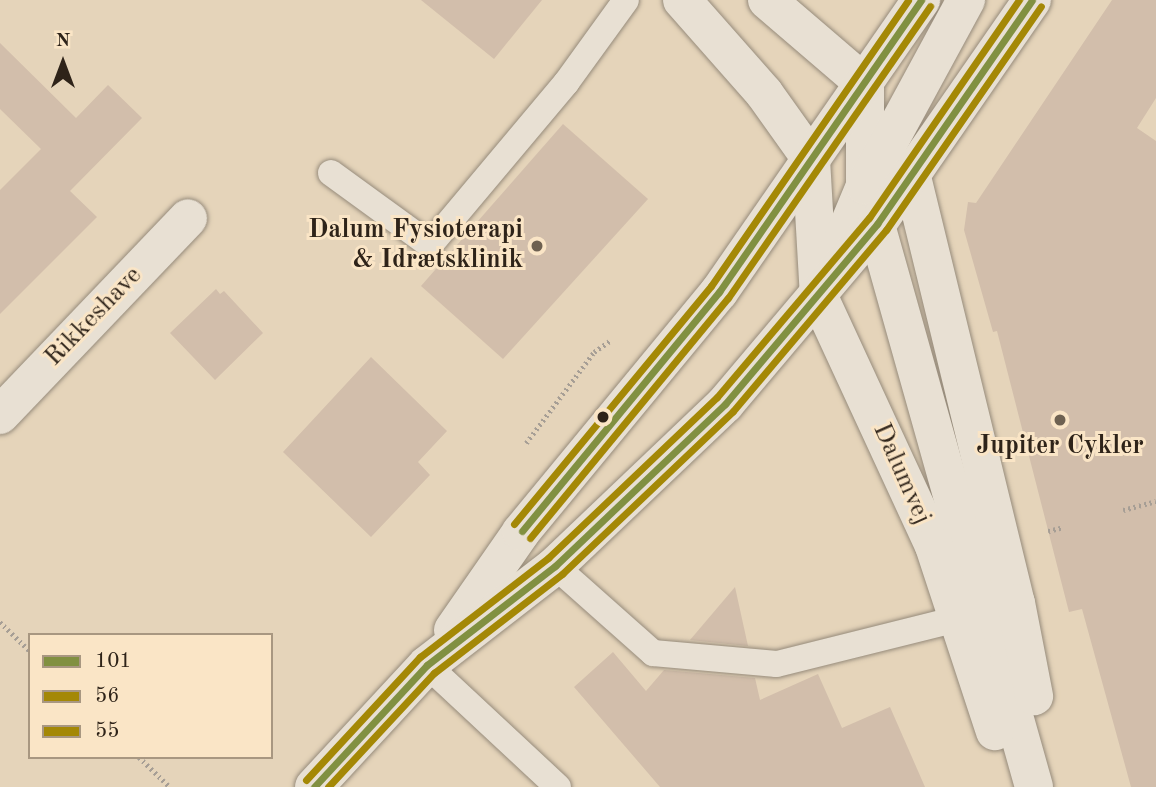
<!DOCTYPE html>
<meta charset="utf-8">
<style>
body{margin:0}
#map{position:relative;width:1156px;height:787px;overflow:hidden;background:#e5d4ba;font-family:"Old Standard TT",serif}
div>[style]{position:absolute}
.building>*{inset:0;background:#d2beab}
.path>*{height:4.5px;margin-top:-2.25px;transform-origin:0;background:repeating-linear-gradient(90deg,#a69e95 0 2px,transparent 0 5.5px)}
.roads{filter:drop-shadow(0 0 2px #968b7b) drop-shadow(0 0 2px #968b7b)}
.service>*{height:26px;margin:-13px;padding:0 13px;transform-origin:13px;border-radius:13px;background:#e8e0d3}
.minor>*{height:38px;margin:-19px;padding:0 19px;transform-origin:19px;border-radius:19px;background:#e8e0d3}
.tertiary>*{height:38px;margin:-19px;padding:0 19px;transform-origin:19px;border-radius:19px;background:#e8e0d3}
.secondary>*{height:38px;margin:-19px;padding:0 19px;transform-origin:19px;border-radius:19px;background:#e8e0d3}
.bus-1>*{height:7px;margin:-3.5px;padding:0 3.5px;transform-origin:3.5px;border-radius:3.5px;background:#819041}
.bus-2>*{height:7px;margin:-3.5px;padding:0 3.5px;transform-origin:3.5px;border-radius:3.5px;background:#a48806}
.bus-3>*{height:7px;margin:-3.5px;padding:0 3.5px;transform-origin:3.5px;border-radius:3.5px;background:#a48806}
.dots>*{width:19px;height:19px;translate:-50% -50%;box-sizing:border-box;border:4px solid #fae5c6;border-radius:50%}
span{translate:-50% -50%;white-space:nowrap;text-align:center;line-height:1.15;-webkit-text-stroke:6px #fae5c6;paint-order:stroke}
.poi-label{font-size:26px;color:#2e2319;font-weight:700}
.right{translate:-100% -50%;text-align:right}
.street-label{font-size:26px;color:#2e2319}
.legend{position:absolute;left:28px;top:633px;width:245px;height:126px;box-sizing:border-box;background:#fae5c6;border:2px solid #a89781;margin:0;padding:9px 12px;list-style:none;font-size:21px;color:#2e2319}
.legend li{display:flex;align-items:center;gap:14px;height:35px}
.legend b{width:35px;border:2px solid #a89781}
.north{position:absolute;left:28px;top:28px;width:70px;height:70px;-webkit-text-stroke:5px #fae5c6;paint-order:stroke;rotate:0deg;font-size:19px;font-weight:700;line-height:28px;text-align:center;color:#2e2319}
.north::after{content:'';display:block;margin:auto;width:24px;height:32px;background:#2e2319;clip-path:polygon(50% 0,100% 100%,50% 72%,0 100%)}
</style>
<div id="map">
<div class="building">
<div style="clip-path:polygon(421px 0,542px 0,494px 59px)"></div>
<div style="clip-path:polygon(1112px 0,1156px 0,1156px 98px,1137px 128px,1156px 141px,1156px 787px,1131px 787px,1082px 609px,1069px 612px,997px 331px,993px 332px,964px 230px,968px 202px,976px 203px)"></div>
<div style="clip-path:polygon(0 43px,76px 118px,108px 85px,142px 118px,70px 191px,97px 217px,0 314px,0 190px,41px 149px,0 109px)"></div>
<div style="clip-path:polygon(563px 124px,648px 199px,503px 359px,421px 286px)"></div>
<div style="clip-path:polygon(216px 289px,220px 294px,224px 291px,263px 333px,215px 380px,170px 333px)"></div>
<div style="clip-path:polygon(371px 357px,447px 431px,418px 462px,430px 475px,371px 537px,283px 452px)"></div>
<div style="clip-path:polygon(735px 587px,748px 646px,690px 640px)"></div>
<div style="clip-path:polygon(613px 652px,646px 691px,664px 670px,755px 678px,760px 700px,818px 674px,842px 728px,890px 707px,925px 787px,660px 787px,574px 687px)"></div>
</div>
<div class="path">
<div style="left:526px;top:443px;width:114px;rotate:-53.2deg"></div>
<div style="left:594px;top:352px;width:21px;rotate:-35deg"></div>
<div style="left:1123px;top:510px;width:34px;rotate:-15deg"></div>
<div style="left:1048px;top:531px;width:16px;rotate:-14deg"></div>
<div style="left:0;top:622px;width:42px;rotate:44deg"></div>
<div style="left:139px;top:757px;width:43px;rotate:44.1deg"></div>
</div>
<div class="roads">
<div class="service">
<div style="left:331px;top:173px;width:122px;rotate:36deg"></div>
<div style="left:430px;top:245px;width:212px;rotate:-50deg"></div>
<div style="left:566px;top:83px;width:102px;rotate:-54.1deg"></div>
<div style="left:555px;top:566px;width:131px;rotate:41.6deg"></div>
<div style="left:653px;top:653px;width:124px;rotate:5.1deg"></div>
<div style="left:777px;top:664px;width:203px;rotate:-14deg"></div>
<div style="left:427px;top:665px;width:179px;rotate:43deg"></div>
</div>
<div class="minor">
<div style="left:682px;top:0;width:124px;rotate:48.6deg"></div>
<div style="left:764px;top:93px;width:81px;rotate:54.5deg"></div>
<div style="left:767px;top:0;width:129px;rotate:40.6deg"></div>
<div style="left:0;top:415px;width:272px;rotate:-46.3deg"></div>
</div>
<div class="tertiary">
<div style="left:865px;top:84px;width:102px;rotate:90deg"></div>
<div style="left:865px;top:186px;width:624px;rotate:74.29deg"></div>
<div style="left:811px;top:159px;width:138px;rotate:86.7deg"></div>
<div style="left:819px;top:297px;width:274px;rotate:65.2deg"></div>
<div style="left:934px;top:546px;width:195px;rotate:71.8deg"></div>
<div style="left:912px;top:177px;width:439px;rotate:76.3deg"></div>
<div style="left:1016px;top:603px;width:95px;rotate:79deg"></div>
</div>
<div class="secondary">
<div style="left:837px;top:253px;width:73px;rotate:-67.3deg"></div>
<div style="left:865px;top:186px;width:212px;rotate:-61.5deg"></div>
<div style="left:453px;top:630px;width:119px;rotate:-55.2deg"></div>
<div style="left:521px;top:532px;width:311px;rotate:-50.5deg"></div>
<div style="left:719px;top:292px;width:355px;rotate:-55.3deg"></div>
<div style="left:314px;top:787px;width:166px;rotate:-47.2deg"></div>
<div style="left:427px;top:665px;width:162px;rotate:-37.7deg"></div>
<div style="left:555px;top:566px;width:235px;rotate:-43.6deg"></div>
<div style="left:725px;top:404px;width:236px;rotate:-49.8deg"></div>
<div style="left:877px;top:224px;width:272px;rotate:-55.3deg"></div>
</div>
</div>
<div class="bus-1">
<div style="left:522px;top:531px;width:310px;rotate:-50.5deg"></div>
<div style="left:719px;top:292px;width:355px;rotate:-55.3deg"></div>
<div style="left:314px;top:787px;width:166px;rotate:-47.2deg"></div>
<div style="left:427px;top:665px;width:162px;rotate:-37.7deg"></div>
<div style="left:555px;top:566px;width:235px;rotate:-43.6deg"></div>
<div style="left:725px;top:404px;width:236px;rotate:-49.8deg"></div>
<div style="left:877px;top:224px;width:272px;rotate:-55.3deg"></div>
</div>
<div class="bus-2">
<div style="left:530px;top:538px;width:311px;rotate:-50.5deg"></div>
<div style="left:728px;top:298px;width:355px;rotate:-55.3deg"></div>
<div style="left:328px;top:787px;width:156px;rotate:-47.1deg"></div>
<div style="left:434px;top:673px;width:162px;rotate:-37.7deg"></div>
<div style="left:562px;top:574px;width:236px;rotate:-43.6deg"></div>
<div style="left:733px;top:411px;width:237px;rotate:-49.8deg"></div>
<div style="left:886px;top:230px;width:272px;rotate:-55.3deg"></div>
</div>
<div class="bus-3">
<div style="left:514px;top:524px;width:309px;rotate:-50.4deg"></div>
<div style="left:711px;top:286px;width:347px;rotate:-55.4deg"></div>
<div style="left:306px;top:780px;width:168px;rotate:-47.2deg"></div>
<div style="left:420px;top:657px;width:162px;rotate:-37.7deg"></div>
<div style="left:548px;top:558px;width:233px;rotate:-43.6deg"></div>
<div style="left:717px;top:397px;width:235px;rotate:-49.7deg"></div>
<div style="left:869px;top:218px;width:265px;rotate:-55.5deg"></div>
</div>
<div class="dots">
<div style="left:537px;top:246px;background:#6e6151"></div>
<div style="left:603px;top:417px;background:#2e2319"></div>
<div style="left:1060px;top:420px;background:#6e6151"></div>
</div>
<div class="poi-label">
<span class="right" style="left:523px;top:246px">Dalum Fysioterapi<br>&amp; Idrætsklinik</span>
<span style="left:1060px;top:447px">Jupiter Cykler</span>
</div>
<div class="street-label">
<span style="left:94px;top:317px;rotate:-46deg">Rikkeshave</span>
<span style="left:901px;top:474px;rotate:66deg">Dalumvej</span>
</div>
<ul class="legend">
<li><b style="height:9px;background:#819041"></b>101</li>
<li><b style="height:9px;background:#a48806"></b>56</li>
<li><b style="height:9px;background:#a48806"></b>55</li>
</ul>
<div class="north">N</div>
</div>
